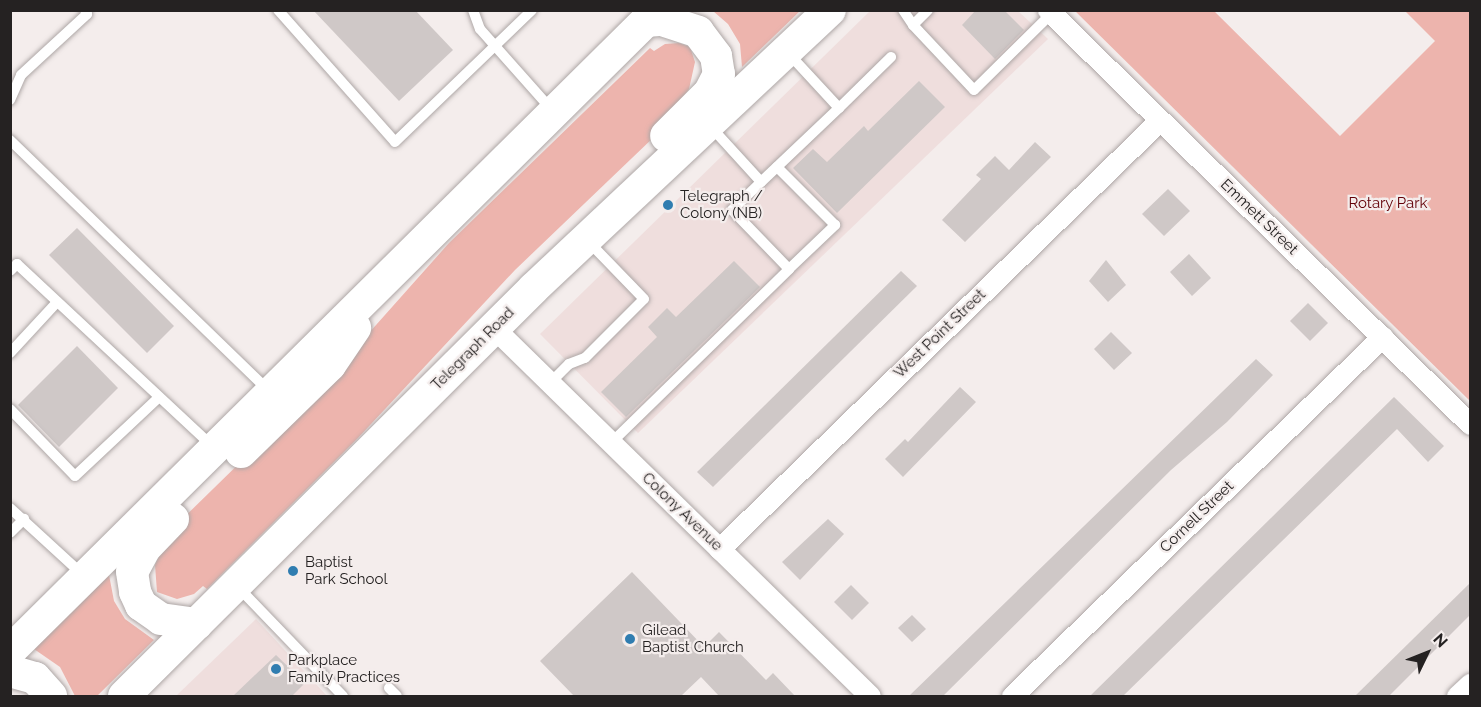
<!DOCTYPE html>
<style>
body{margin:0}
#map{position:relative;width:1481px;height:707px;overflow:hidden;background:#f4edec;font-family:Raleway,sans-serif}
div>[style]{position:absolute}
.built>*{inset:0;background:#efdedd}
.green>*{inset:0;background:#edb4ad}
.building>*{inset:0;background:#cfc8c7}
.roads{filter:drop-shadow(0 0 2px #aea7a6) drop-shadow(0 0 2px #aea7a6)}
.lane>*{height:10px;margin:-5px;padding:0 5px;transform-origin:5px;border-radius:5px;background:#fff}
.street>*{height:21px;margin:-10.5px;padding:0 10.5px;transform-origin:10.5px;border-radius:10.5px;background:#fff}
.primary>*{height:32px;margin:-16px;padding:0 16px;transform-origin:16px;border-radius:16px;background:#fff}
.dots>*{width:16px;height:16px;translate:-50% -50%;box-sizing:border-box;border:3px solid #f4edec;border-radius:50%}
span{translate:-50% -50%;white-space:nowrap;text-align:center;line-height:1.15;-webkit-text-stroke:4.5px #f4edec;paint-order:stroke}
.poi-label{font-size:15px;color:#252222}
.left{translate:0 -50%;text-align:left}
.park-label{font-size:15px;color:#630007}
.street-label{font-size:15px;color:#252222}
.frame{position:absolute;inset:0;border:12px solid #252222;pointer-events:none}
.north{position:absolute;left:1397px;top:623px;width:60px;height:60px;-webkit-text-stroke:4px #f4edec;paint-order:stroke;rotate:47deg;font-size:16px;font-weight:700;line-height:24px;text-align:center;color:#252222}
.north::after{content:'';display:block;margin:auto;width:21px;height:27px;background:#252222;clip-path:polygon(50% 0,100% 100%,50% 72%,0 100%)}
</style>
<div id="map">
<div class="built">
<div style="clip-path:polygon(870px 11px,1018px 11px,1048px 39px,638px 433px,540px 334px)"></div>
<div style="clip-path:polygon(256px 619px,327px 696px,176px 696px)"></div>
</div>
<div class="green">
<div style="clip-path:polygon(713px 11px,800px 11px,742px 67px,740px 44px,728px 24px)"></div>
<div style="clip-path:polygon(1075px 11px,1214px 11px,1340px 136px,1435px 41px,1405px 11px,1470px 11px,1470px 401px)"></div>
<div style="clip-path:polygon(679px 43px,690px 47px,695px 62px,689px 89px,674px 110px,678px 114px,515px 270px,358px 438px,207px 589px,203px 586px,194px 594px,177px 599px,157px 592px,155px 565px,170px 531px,344px 361px,449px 243px,650px 48px,654px 51px,665px 44px)"></div>
<div style="clip-path:polygon(109px 575px,114px 601px,125px 619px,154px 640px,97px 696px,75px 696px,60px 667px,34px 649px)"></div>
</div>
<div class="building">
<div style="clip-path:polygon(313px 10px,415px 10px,453px 50px,399px 101px)"></div>
<div style="clip-path:polygon(976px 10px,1004px 10px,1024px 30px,995px 59px,962px 25px)"></div>
<div style="clip-path:polygon(919px 81px,945px 107px,837px 213px,793px 168px,813px 149px,827px 162px,864px 126px,868px 131px)"></div>
<div style="clip-path:polygon(1035px 142px,1051px 157px,965px 242px,942px 220px,981px 179px,976px 175px,995px 156px,1009px 170px)"></div>
<div style="clip-path:polygon(1168px 189px,1190px 211px,1164px 236px,1142px 214px)"></div>
<div style="clip-path:polygon(77px 228px,174px 326px,147px 353px,49px 255px)"></div>
<div style="clip-path:polygon(1189px 254px,1211px 278px,1192px 296px,1170px 272px)"></div>
<div style="clip-path:polygon(1106px 260px,1126px 285px,1108px 302px,1089px 281px)"></div>
<div style="clip-path:polygon(734px 261px,760px 287px,626px 417px,601px 392px,657px 337px,648px 327px,667px 308px,676px 317px)"></div>
<div style="clip-path:polygon(901px 271px,917px 286px,713px 487px,697px 472px)"></div>
<div style="clip-path:polygon(1308px 303px,1328px 323px,1310px 341px,1290px 321px)"></div>
<div style="clip-path:polygon(1111px 332px,1132px 353px,1114px 370px,1094px 349px)"></div>
<div style="clip-path:polygon(77px 346px,118px 388px,59px 447px,18px 405px)"></div>
<div style="clip-path:polygon(1256px 359px,1273px 375px,1227px 422px,1171px 470px,943px 696px,909px 696px)"></div>
<div style="clip-path:polygon(960px 387px,976px 402px,903px 477px,885px 459px,905px 439px,908px 442px)"></div>
<div style="clip-path:polygon(1394px 397px,1444px 446px,1428px 462px,1397px 429px,1123px 696px,1090px 696px)"></div>
<div style="clip-path:polygon(828px 519px,844px 534px,800px 580px,782px 562px)"></div>
<div style="clip-path:polygon(632px 572px,704px 647px,719px 632px,766px 680px,773px 673px,795px 696px,719px 696px,701px 677px,681px 696px,574px 696px,540px 661px)"></div>
<div style="clip-path:polygon(1470px 583px,1470px 615px,1389px 696px,1355px 696px)"></div>
<div style="clip-path:polygon(851px 585px,869px 603px,852px 620px,834px 602px)"></div>
<div style="clip-path:polygon(912px 615px,926px 629px,912px 642px,898px 628px)"></div>
<div style="clip-path:polygon(276px 655px,305px 683px,292px 696px,233px 696px)"></div>
</div>
<div class="roads">
<div class="lane">
<div style="left:278px;top:10px;width:176px;rotate:48.4deg"></div>
<div style="left:395px;top:142px;width:190px;rotate:-43.9deg"></div>
<div style="left:473px;top:10px;width:20px;rotate:70deg"></div>
<div style="left:480px;top:29px;width:108px;rotate:48.4deg"></div>
<div style="left:903px;top:10px;width:18px;rotate:56deg"></div>
<div style="left:913px;top:25px;width:21px;rotate:-45deg"></div>
<div style="left:913px;top:25px;width:89px;rotate:46.8deg"></div>
<div style="left:974px;top:90px;width:108px;rotate:-44.6deg"></div>
<div style="left:10px;top:100px;width:27px;rotate:-66deg"></div>
<div style="left:21px;top:75px;width:90px;rotate:-42.7deg"></div>
<div style="left:87px;top:14px;width:4px;rotate:-117deg"></div>
<div style="left:839px;top:108px;width:73px;rotate:-44.4deg"></div>
<div style="left:711px;top:127px;width:74px;rotate:47.7deg"></div>
<div style="left:761px;top:182px;width:108px;rotate:-43.5deg"></div>
<div style="left:839px;top:108px;width:75px;rotate:-132.8deg"></div>
<div style="left:10px;top:140px;width:359px;rotate:44.1deg"></div>
<div style="left:761px;top:182px;width:40px;rotate:136deg"></div>
<div style="left:732px;top:210px;width:82px;rotate:46deg"></div>
<div style="left:789px;top:269px;width:64px;rotate:-43.7deg"></div>
<div style="left:835px;top:225px;width:82px;rotate:-135deg"></div>
<div style="left:10px;top:271px;width:10px;rotate:-45deg"></div>
<div style="left:17px;top:264px;width:267px;rotate:43deg"></div>
<div style="left:10px;top:353px;width:69px;rotate:-47.3deg"></div>
<div style="left:550px;top:383px;width:27px;rotate:-45deg"></div>
<div style="left:569px;top:364px;width:17px;rotate:-21deg"></div>
<div style="left:585px;top:358px;width:83px;rotate:-45deg"></div>
<div style="left:644px;top:299px;width:79px;rotate:-134deg"></div>
<div style="left:10px;top:409px;width:93px;rotate:45.9deg"></div>
<div style="left:75px;top:476px;width:115px;rotate:-43.2deg"></div>
<div style="left:611px;top:443px;width:249px;rotate:-44.3deg"></div>
<div style="left:10px;top:508px;width:98px;rotate:42.5deg"></div>
<div style="left:10px;top:533px;width:20px;rotate:-45deg"></div>
<div style="left:237px;top:586px;width:153px;rotate:46.1deg"></div>
<div style="left:389px;top:688px;width:11px;rotate:45deg"></div>
</div>
<div class="street">
<div style="left:1048px;top:10px;width:591px;rotate:44.45deg"></div>
<div style="left:494px;top:328px;width:526px;rotate:44.38deg"></div>
<div style="left:719px;top:549px;width:615px;rotate:-44.21deg"></div>
<div style="left:1012px;top:696px;width:516px;rotate:-44.14deg"></div>
<div style="left:1457px;top:696px;width:18px;rotate:-43deg"></div>
</div>
<div class="primary">
<div style="left:646px;top:21px;width:16px;rotate:-4deg"></div>
<div style="left:662px;top:20px;width:38px;rotate:18deg"></div>
<div style="left:698px;top:32px;width:30px;rotate:53deg"></div>
<div style="left:716px;top:56px;width:18px;rotate:81deg"></div>
<div style="left:719px;top:74px;width:20px;rotate:117deg"></div>
<div style="left:710px;top:92px;width:62px;rotate:135deg"></div>
<div style="left:241px;top:452px;width:124px;rotate:-44.3deg"></div>
<div style="left:330px;top:365px;width:45px;rotate:-56deg"></div>
<div style="left:173px;top:519px;width:40px;rotate:134deg"></div>
<div style="left:145px;top:548px;width:27px;rotate:118deg"></div>
<div style="left:132px;top:572px;width:20px;rotate:81deg"></div>
<div style="left:135px;top:592px;width:14px;rotate:65deg"></div>
<div style="left:141px;top:605px;width:24px;rotate:35deg"></div>
<div style="left:161px;top:619px;width:36px;rotate:8deg"></div>
<div style="left:10px;top:651px;width:911px;rotate:-44.73deg"></div>
<div style="left:10px;top:671px;width:26px;rotate:16deg"></div>
<div style="left:35px;top:678px;width:24px;rotate:48deg"></div>
<div style="left:124px;top:696px;width:578px;rotate:-44.86deg"></div>
<div style="left:534px;top:288px;width:406px;rotate:-43.2deg"></div>
</div>
</div>
<div class="dots">
<div style="left:668px;top:205px;background:#307db0"></div>
<div style="left:293px;top:571px;background:#307db0"></div>
<div style="left:630px;top:639px;background:#307db0"></div>
<div style="left:276px;top:669px;background:#307db0"></div>
</div>
<div class="poi-label">
<span class="left" style="left:680px;top:205px">Telegraph /<br>Colony (NB)</span>
<span class="left" style="left:305px;top:571px">Baptist<br>Park School</span>
<span class="left" style="left:642px;top:639px">Gilead<br>Baptist Church</span>
<span class="left" style="left:288px;top:669px">Parkplace<br>Family Practices</span>
</div>
<div class="park-label">
<span style="left:1388px;top:204px">Rotary Park</span>
</div>
<div class="street-label">
<span style="left:1259px;top:217px;rotate:44deg">Emmett Street</span>
<span style="left:940px;top:334px;rotate:-44deg">West Point Street</span>
<span style="left:473px;top:349px;rotate:-45deg">Telegraph Road</span>
<span style="left:682px;top:512px;rotate:44deg">Colony Avenue</span>
<span style="left:1197px;top:517px;rotate:-44deg">Cornell Street</span>
</div>
<div class="frame"></div>
<div class="north">N</div>
</div>
